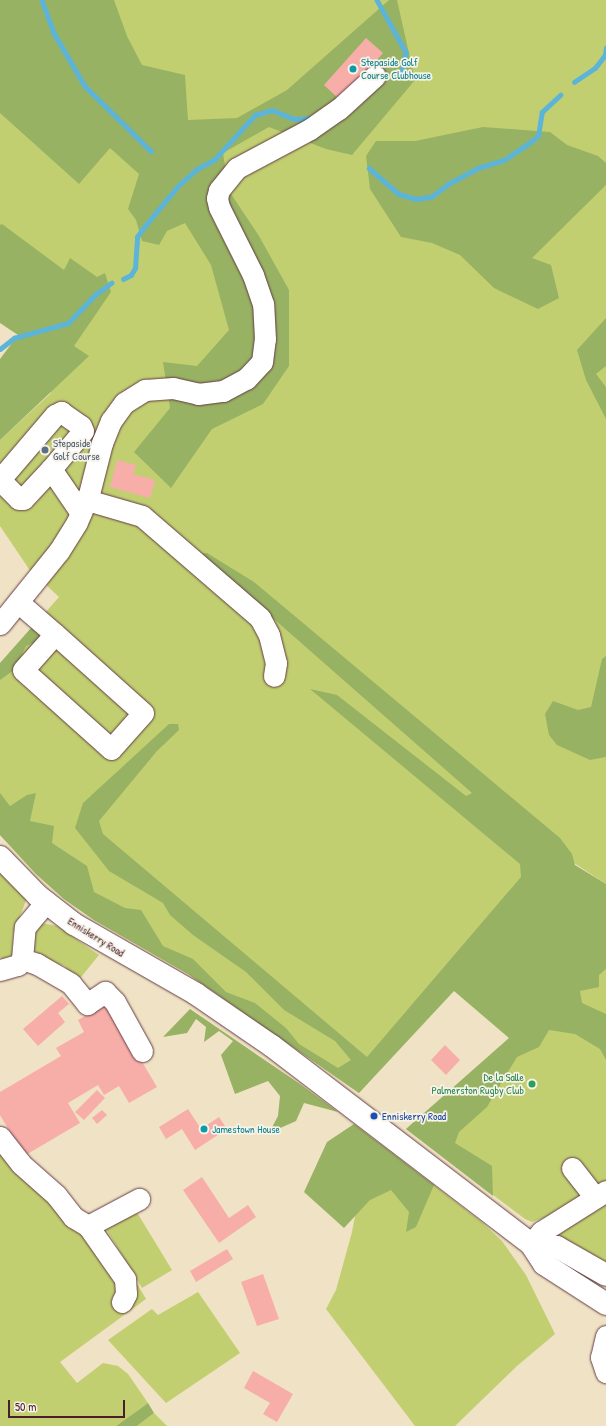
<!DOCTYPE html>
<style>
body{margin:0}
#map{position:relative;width:606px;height:1426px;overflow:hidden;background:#f0e2c5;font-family:"Patrick Hand",sans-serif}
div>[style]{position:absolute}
.green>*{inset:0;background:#c1cf71}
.forest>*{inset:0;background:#98b263}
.stream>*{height:4.5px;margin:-2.25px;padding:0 2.25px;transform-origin:2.25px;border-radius:2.25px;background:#5cb4d9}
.building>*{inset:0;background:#f7aea8}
.roads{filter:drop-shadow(0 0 1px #633c42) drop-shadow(0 0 1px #633c42)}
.minor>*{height:21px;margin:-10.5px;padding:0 10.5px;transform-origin:10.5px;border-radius:10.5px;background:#fff}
.major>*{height:22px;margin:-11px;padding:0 11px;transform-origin:11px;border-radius:11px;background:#fff}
.dots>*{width:11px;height:11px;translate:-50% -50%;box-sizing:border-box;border:2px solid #f7f3e8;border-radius:50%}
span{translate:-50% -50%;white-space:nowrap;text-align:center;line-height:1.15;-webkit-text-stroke:3.5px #f7f3e8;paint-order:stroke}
.culture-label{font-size:11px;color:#0d838f}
.left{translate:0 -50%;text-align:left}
.service-label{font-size:11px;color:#4e5e75}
.street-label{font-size:11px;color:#4a1f2b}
.leisure-label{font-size:11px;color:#27864d}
.right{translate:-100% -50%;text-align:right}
.transit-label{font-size:11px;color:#164399}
.scale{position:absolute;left:8px;top:1400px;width:117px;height:18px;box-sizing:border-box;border:2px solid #4a1f2b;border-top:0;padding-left:5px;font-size:12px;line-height:14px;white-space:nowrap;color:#4a1f2b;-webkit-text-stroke:3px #f7f3e8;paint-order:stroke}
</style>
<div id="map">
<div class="green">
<div style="clip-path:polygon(0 0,606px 0,606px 884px,568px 859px,359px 1093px,188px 974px,94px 920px,64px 899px,36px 874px,0 835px,0 664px,59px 597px,29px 569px,0 526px,0 440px,51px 393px,0 299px)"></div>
<div style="clip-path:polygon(0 868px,27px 898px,13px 934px,12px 955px,4px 960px,0 957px)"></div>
<div style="clip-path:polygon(42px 923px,57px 926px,99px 955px,77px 982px,65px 966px,48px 961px,34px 950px,32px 935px,38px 925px)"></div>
<div style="clip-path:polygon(606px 949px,606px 1266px,562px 1241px,558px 1231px,544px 1218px,532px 1222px,525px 1219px,406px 1129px,595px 963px)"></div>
<div style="clip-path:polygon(0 1148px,10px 1160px,102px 1224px,146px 1299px,60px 1362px,77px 1383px,103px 1363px,118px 1366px,128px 1374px,148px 1403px,116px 1426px,0 1426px)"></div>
<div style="clip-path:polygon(363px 1174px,422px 1176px,483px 1223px,502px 1241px,526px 1275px,555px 1334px,517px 1366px,455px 1426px,415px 1426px,326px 1309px,336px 1290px,352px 1232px)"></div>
<div style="clip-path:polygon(133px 1206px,172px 1270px,142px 1288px,103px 1224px)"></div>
<div style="clip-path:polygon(198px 1292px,240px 1353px,166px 1403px,108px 1340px,152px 1309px,158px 1315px)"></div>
<div style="clip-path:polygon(154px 1413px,167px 1426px,137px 1426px)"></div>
</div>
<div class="forest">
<div style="clip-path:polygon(0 0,114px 0,127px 36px,142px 65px,185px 75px,188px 120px,237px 118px,287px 90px,389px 0,397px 0,415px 80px,352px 155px,326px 149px,269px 127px,223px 153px,229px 191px,259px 236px,289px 290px,289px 366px,263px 404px,212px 429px,171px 488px,134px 452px,170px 408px,163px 362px,197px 366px,229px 330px,211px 265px,185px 223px,167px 231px,159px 245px,142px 241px,136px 220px,128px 209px,139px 174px,110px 148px,79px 184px,0 113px)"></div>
<div style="clip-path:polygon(483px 127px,550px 132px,567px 145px,598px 156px,606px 163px,606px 185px,532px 258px,551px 265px,559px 298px,538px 309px,494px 288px,460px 255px,432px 243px,401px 237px,370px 189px,366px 156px,376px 141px,415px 141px)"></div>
<div style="clip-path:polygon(2px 224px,64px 270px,70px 258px,97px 277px,105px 273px,111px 292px,74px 346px,89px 356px,0 440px,0 359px,18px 335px,0 323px,0 225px)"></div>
<div style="clip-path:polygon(606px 318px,606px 366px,596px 374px,606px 387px,606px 419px,586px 380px,577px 350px)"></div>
<div style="clip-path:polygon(207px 553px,254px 582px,560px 838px,572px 854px,575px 865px,606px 884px,606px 969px,599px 975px,599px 987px,580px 991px,582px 1003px,606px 1014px,606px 1060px,600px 1049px,575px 1034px,549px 1030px,539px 1047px,517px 1057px,487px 1107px,459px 1132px,455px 1143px,492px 1166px,493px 1196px,406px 1129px,509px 1038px,454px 991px,359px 1093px,188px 974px,94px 920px,64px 899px,36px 874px,0 835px,0 793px,10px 806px,27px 795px,36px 793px,30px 821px,54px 826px,52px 843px,87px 866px,94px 892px,125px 908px,141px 910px,163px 946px,193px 959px,226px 992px,255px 1003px,286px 1028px,299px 1044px,338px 1068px,351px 1060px,335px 1041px,284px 1010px,246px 972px,193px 935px,170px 915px,163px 903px,109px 871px,75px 828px,83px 803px,169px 724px,178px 724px,179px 730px,157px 751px,99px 821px,103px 834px,367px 1057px,521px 877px,520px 864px,310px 689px,337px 695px,466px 796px,472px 793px,200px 554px)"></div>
<div style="clip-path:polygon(31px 628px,43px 639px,26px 646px,14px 670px,0 680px,0 663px)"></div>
<div style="clip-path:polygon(606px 656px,606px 757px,590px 760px,557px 745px,549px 735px,545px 714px,553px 701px,578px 710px,591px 707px,602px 659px)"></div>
<div style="clip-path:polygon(190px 1009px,300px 1084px,338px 1112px,304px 1103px,296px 1121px,269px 1133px,278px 1116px,280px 1096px,268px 1081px,235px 1094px,221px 1055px,233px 1041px,219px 1031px,204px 1042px,206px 1027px,196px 1019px,187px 1033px,163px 1037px)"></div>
<div style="clip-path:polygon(354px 1124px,434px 1185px,416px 1227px,406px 1232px,409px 1212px,391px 1190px,370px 1200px,344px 1228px,304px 1192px,327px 1142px)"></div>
<div style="clip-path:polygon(148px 1403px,154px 1413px,137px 1426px,116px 1426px)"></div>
</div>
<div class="stream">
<div style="left:42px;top:0;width:35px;rotate:70deg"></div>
<div style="left:54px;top:33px;width:61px;rotate:59.7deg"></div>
<div style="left:85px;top:86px;width:93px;rotate:44.6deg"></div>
<div style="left:377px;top:0;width:60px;rotate:60.9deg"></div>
<div style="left:406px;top:52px;width:21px;rotate:101deg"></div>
<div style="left:574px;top:82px;width:25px;rotate:-34deg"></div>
<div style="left:595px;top:68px;width:16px;rotate:-52deg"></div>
<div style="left:605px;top:55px;width:7px;rotate:-82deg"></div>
<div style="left:369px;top:168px;width:40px;rotate:41deg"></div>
<div style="left:399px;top:194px;width:18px;rotate:16deg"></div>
<div style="left:416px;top:199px;width:15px;rotate:-8deg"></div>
<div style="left:431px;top:197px;width:21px;rotate:-37deg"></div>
<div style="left:448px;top:184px;width:34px;rotate:-28deg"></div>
<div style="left:478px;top:168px;width:27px;rotate:-17deg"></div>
<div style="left:504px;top:160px;width:30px;rotate:-34deg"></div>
<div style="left:529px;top:143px;width:11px;rotate:-38deg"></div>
<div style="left:538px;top:136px;width:24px;rotate:-81deg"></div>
<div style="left:542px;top:112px;width:25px;rotate:-43deg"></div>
<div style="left:123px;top:279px;width:9px;rotate:-27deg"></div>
<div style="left:131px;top:275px;width:8px;rotate:-60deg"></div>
<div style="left:135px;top:268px;width:31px;rotate:-86deg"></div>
<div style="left:137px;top:237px;width:7px;rotate:-56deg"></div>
<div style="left:141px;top:231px;width:58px;rotate:-50.6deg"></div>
<div style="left:178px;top:186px;width:25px;rotate:-42deg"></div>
<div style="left:197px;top:169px;width:19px;rotate:-28deg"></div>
<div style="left:214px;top:160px;width:61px;rotate:-47.7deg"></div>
<div style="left:255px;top:115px;width:18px;rotate:-16deg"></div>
<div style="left:272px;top:110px;width:24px;rotate:22deg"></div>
<div style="left:294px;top:119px;width:17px;rotate:-3deg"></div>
<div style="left:0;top:349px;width:18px;rotate:-38deg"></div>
<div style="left:14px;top:338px;width:56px;rotate:-15.5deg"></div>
<div style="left:68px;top:323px;width:40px;rotate:-46deg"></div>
<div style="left:96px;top:294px;width:19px;rotate:-36deg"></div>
</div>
<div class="building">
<div style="clip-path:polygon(366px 38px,383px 53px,341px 101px,324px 85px)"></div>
<div style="clip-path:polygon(117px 460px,136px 465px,133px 474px,155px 480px,150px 498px,110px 487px)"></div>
<div style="clip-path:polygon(62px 996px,69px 1004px,58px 1013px,65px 1022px,38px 1046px,23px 1029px)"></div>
<div style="clip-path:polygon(107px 1003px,157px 1087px,129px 1103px,119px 1086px,104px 1095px,98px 1085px,68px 1103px,80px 1123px,24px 1156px,0 1115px,0 1092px,61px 1056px,56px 1048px,84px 1032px,78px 1020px)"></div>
<div style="clip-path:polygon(445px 1045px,460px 1060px,446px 1075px,431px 1060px)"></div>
<div style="clip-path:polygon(97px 1090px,105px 1098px,84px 1120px,75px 1112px)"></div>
<div style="clip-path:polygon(188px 1109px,201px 1129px,219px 1117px,227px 1129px,195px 1150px,182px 1129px,166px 1139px,159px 1127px)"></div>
<div style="clip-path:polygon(102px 1110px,107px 1115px,97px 1124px,92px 1118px)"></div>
<div style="clip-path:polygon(202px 1177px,229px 1218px,248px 1205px,256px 1217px,219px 1243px,183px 1190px)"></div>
<div style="clip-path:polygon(227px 1249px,233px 1259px,196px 1282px,190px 1271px)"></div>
<div style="clip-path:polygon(263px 1274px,279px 1319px,257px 1326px,241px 1282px)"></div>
<div style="clip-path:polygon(253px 1371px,293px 1394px,277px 1422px,263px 1414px,270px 1403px,244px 1388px)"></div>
</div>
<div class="roads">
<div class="minor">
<div style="left:61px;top:412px;width:24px;rotate:35deg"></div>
<div style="left:81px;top:426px;width:5px;rotate:68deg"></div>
<div style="left:83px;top:431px;width:50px;rotate:130.1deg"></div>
<div style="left:51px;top:469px;width:41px;rotate:133deg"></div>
<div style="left:23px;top:499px;width:4px;rotate:180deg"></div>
<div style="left:19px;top:499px;width:24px;rotate:-135deg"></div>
<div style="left:2px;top:482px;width:5px;rotate:-90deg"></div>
<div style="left:2px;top:477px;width:82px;rotate:-49.5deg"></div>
<div style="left:55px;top:415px;width:7px;rotate:-27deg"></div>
<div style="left:51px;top:469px;width:53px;rotate:55.7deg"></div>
<div style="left:87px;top:500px;width:57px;rotate:16.2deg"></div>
<div style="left:142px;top:516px;width:156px;rotate:40.8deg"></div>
<div style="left:260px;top:618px;width:19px;rotate:62deg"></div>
<div style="left:269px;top:635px;width:29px;rotate:76deg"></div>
<div style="left:276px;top:663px;width:13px;rotate:99deg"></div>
<div style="left:18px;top:602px;width:49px;rotate:40.9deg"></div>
<div style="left:55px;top:634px;width:118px;rotate:41.9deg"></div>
<div style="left:143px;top:713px;width:48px;rotate:131.6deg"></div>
<div style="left:111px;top:749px;width:118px;rotate:-138.1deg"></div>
<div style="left:23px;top:670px;width:48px;rotate:-48.4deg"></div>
<div style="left:0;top:624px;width:94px;rotate:-51.1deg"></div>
<div style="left:59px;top:551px;width:34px;rotate:-58deg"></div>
<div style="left:77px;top:522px;width:30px;rotate:-67deg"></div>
<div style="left:89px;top:494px;width:53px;rotate:-75.7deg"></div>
<div style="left:102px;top:443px;width:24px;rotate:-68deg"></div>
<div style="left:111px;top:421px;width:22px;rotate:-54deg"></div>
<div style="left:124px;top:403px;width:25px;rotate:-32deg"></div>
<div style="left:145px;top:390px;width:28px;rotate:-4deg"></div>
<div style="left:173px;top:388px;width:26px;rotate:13deg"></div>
<div style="left:198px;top:394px;width:25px;rotate:-7deg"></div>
<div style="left:223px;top:391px;width:26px;rotate:-28deg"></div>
<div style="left:246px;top:379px;width:23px;rotate:-47deg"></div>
<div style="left:262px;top:362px;width:23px;rotate:-83deg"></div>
<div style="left:265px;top:339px;width:35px;rotate:-93deg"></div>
<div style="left:263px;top:304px;width:31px;rotate:-109deg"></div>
<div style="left:253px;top:275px;width:76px;rotate:-116.6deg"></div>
<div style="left:219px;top:207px;width:9px;rotate:-103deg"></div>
<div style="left:217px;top:198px;width:8px;rotate:-76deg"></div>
<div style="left:219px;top:190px;width:28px;rotate:-51deg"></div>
<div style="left:237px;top:168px;width:83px;rotate:-28.1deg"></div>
<div style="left:310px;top:129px;width:35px;rotate:-35deg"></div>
<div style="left:339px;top:109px;width:49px;rotate:-42.5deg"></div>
<div style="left:22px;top:959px;width:16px;rotate:18deg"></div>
<div style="left:37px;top:964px;width:39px;rotate:30deg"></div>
<div style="left:71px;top:984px;width:26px;rotate:51deg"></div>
<div style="left:87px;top:1004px;width:22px;rotate:-34deg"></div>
<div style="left:105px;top:992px;width:14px;rotate:45deg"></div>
<div style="left:115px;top:1002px;width:56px;rotate:61.1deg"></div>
<div style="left:0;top:970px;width:19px;rotate:-16deg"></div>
<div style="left:18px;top:965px;width:7px;rotate:-56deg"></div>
<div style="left:22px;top:959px;width:32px;rotate:-85deg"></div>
<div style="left:25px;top:927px;width:33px;rotate:-50deg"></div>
<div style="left:0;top:1137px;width:34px;rotate:52deg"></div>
<div style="left:21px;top:1164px;width:47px;rotate:41.5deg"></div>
<div style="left:56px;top:1195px;width:28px;rotate:52deg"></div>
<div style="left:73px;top:1217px;width:17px;rotate:31deg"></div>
<div style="left:88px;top:1226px;width:58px;rotate:-27.9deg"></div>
<div style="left:572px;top:1168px;width:37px;rotate:52deg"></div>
<div style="left:88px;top:1226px;width:65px;rotate:55.1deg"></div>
<div style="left:125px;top:1279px;width:15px;rotate:86deg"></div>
<div style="left:126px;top:1294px;width:9px;rotate:117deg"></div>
<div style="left:531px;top:1244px;width:16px;rotate:-50deg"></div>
<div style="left:541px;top:1232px;width:77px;rotate:-32.2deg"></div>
<div style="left:606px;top:1336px;width:22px;rotate:103deg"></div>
<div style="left:601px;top:1357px;width:16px;rotate:72deg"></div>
</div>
<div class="major">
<div style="left:0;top:857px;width:54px;rotate:45.7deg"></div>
<div style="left:38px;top:896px;width:46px;rotate:37.9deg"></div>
<div style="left:74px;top:924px;width:141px;rotate:29.8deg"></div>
<div style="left:196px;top:994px;width:92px;rotate:34.4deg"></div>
<div style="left:272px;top:1046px;width:326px;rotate:37.4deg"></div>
<div style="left:531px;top:1244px;width:24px;rotate:57deg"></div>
<div style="left:544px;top:1264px;width:74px;rotate:32.8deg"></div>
<div style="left:531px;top:1244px;width:26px;rotate:7deg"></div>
<div style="left:557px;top:1247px;width:56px;rotate:29.7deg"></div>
</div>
</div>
<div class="dots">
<div style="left:353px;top:69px;background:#0f9aa8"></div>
<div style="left:45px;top:450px;background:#5c6f8a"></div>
<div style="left:532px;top:1084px;background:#2e9e5b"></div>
<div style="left:374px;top:1116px;background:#1a4fb4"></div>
<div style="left:204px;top:1129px;background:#0f9aa8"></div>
</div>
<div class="culture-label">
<span class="left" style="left:361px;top:69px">Stepaside Golf<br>Course Clubhouse</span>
<span class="left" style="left:212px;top:1129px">Jamestown House</span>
</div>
<div class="service-label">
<span class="left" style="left:53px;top:450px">Stepaside<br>Golf Course</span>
</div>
<div class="street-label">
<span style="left:96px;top:937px;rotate:32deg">Enniskerry Road</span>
</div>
<div class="leisure-label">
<span class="right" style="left:524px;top:1084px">De la Salle<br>Palmerston Rugby Club</span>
</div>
<div class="transit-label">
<span class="left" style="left:382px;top:1116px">Enniskerry Road</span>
</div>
<div class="scale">50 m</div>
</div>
